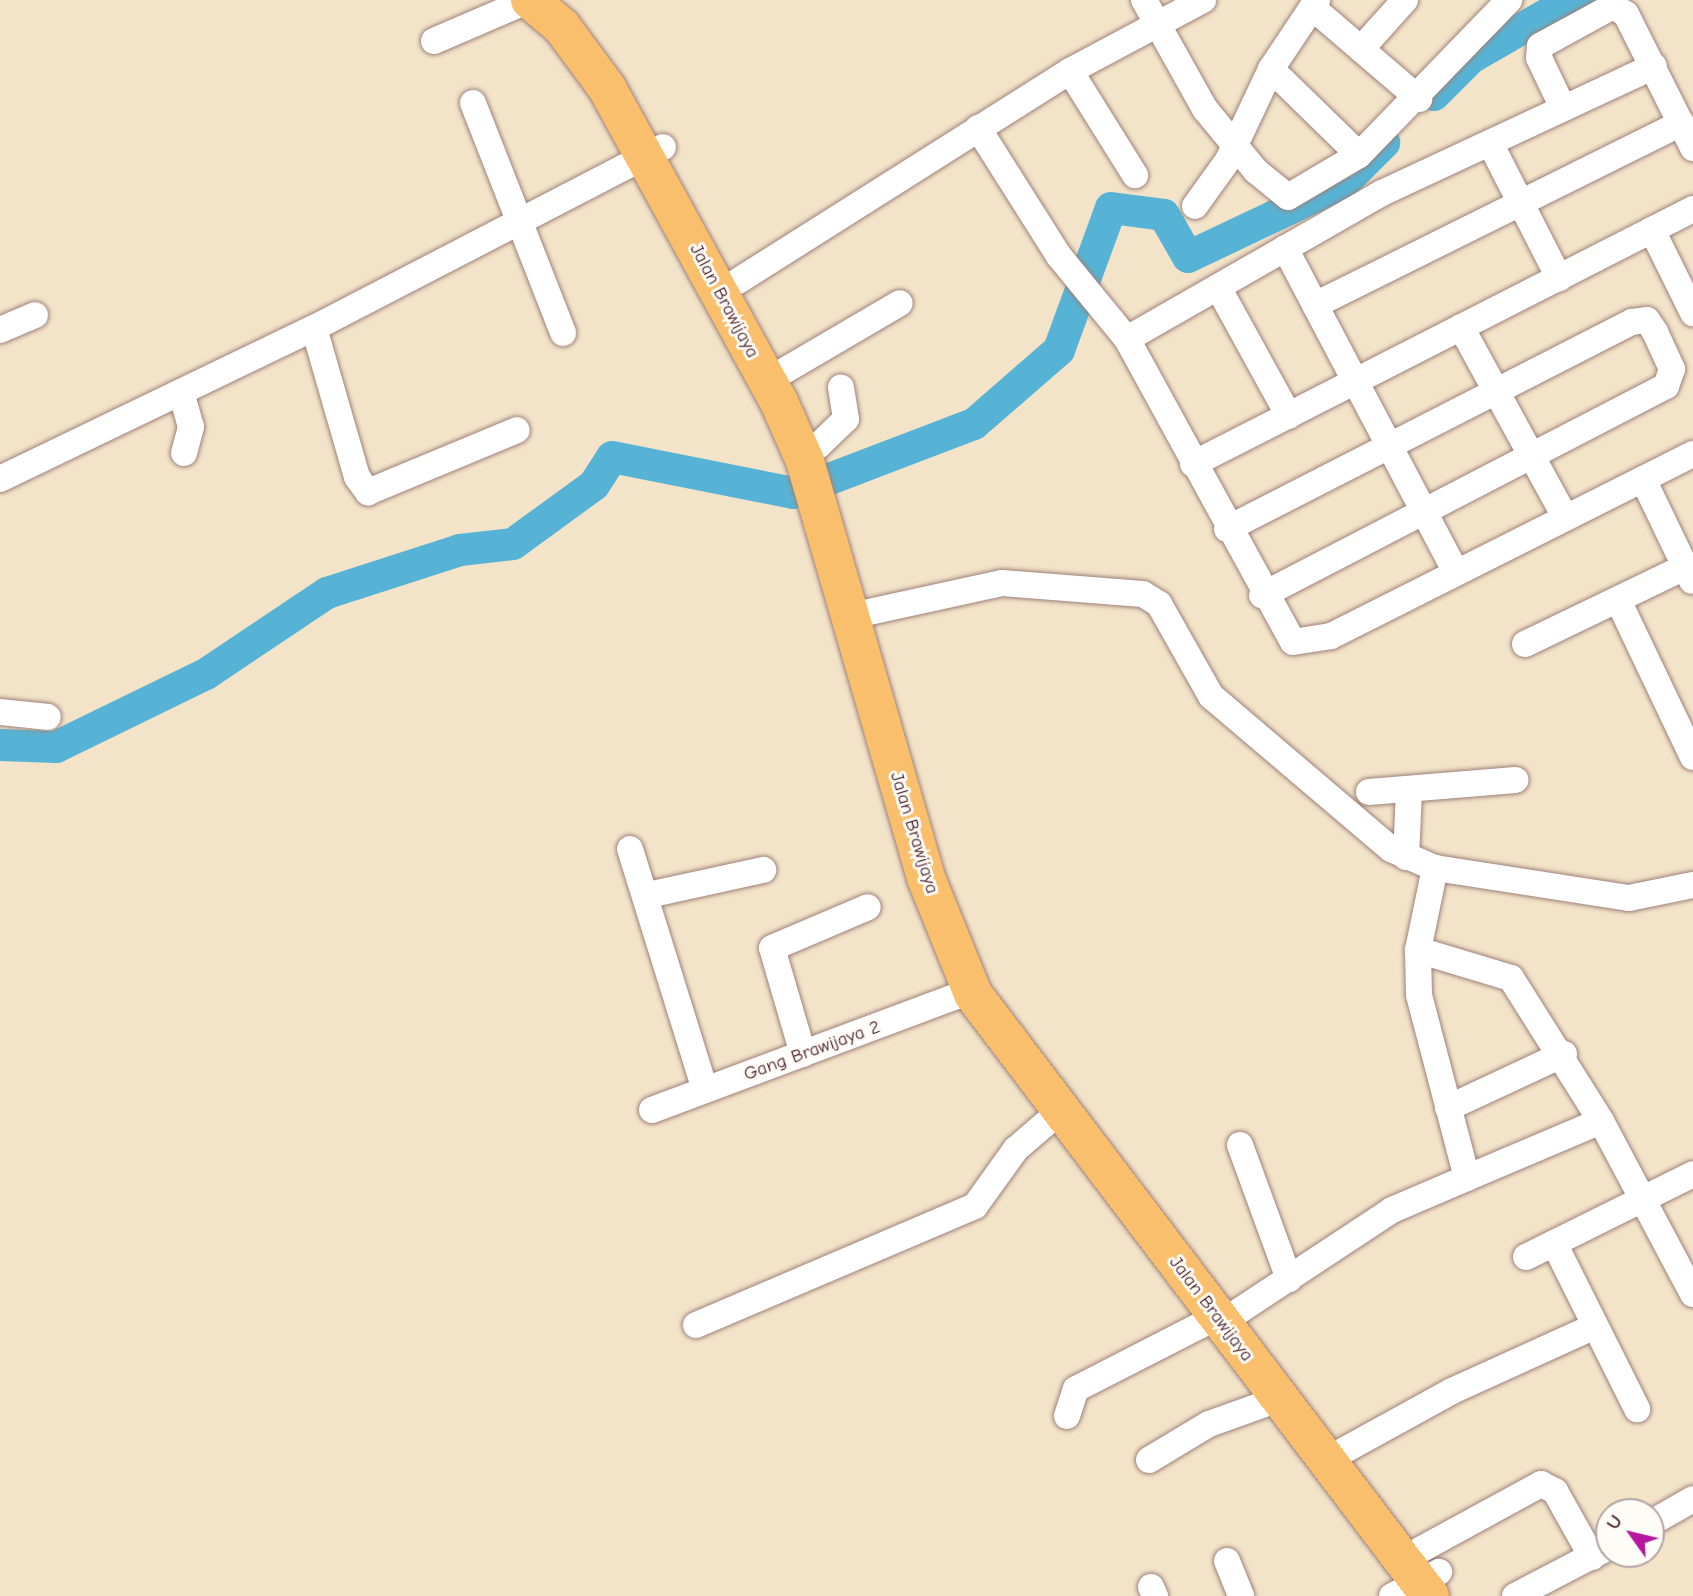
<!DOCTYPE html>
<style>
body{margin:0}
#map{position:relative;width:1693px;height:1596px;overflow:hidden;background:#f3e3c9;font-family:"Comic Neue",sans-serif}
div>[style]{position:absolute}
.river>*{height:32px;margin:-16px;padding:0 16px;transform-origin:16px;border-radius:16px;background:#57b3d5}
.roads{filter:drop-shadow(0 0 2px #9e817a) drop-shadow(0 0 2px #9e817a)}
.minor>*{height:26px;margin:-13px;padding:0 13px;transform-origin:13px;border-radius:13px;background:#fff}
.highway>*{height:38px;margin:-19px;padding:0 19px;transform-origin:19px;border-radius:19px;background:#f9bf6d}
span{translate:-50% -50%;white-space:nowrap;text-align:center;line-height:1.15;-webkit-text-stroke:6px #fdfcf7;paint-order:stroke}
.street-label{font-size:19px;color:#4a1f2b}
.north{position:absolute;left:1595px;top:1498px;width:70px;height:70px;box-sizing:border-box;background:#fdfcf7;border:2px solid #b5a4a5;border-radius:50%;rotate:304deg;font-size:19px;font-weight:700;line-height:28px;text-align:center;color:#4a1f2b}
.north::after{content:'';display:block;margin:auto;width:24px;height:32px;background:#b5179e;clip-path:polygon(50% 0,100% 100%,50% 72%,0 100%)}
</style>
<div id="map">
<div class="river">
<div style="left:1434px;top:95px;width:52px;rotate:-45deg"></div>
<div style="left:1471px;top:58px;width:96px;rotate:-30deg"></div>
<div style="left:1554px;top:10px;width:33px;rotate:-18deg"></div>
<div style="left:0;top:745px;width:56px;rotate:2deg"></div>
<div style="left:56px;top:747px;width:167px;rotate:-26deg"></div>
<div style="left:206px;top:674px;width:146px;rotate:-33.8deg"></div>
<div style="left:327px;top:593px;width:140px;rotate:-17.9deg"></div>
<div style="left:460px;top:550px;width:53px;rotate:-6.5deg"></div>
<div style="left:513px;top:544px;width:100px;rotate:-36.1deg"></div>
<div style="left:594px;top:485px;width:33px;rotate:-57deg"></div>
<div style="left:612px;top:457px;width:185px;rotate:11.2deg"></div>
<div style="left:793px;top:493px;width:194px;rotate:-20.9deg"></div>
<div style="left:974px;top:424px;width:113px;rotate:-41deg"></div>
<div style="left:1059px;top:350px;width:151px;rotate:-69.9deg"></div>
<div style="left:1111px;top:208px;width:53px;rotate:7.5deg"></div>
<div style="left:1164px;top:215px;width:48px;rotate:60.3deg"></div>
<div style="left:1188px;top:257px;width:173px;rotate:-25.4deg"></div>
<div style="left:1344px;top:183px;width:57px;rotate:-45deg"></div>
</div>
<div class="roads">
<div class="minor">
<div style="left:1144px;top:0;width:125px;rotate:60.8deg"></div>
<div style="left:1205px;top:109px;width:80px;rotate:50.6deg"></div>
<div style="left:1256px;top:171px;width:41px;rotate:39.1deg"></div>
<div style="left:1288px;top:197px;width:82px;rotate:-30.6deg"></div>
<div style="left:1359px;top:155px;width:216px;rotate:-45.9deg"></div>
<div style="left:1313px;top:8px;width:140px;rotate:40.6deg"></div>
<div style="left:434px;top:41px;width:103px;rotate:-23.3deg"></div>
<div style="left:1361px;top:49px;width:66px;rotate:-48.1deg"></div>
<div style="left:1271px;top:69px;width:123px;rotate:44.3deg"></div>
<div style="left:1070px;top:71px;width:123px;rotate:58deg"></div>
<div style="left:473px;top:103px;width:247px;rotate:68.6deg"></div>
<div style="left:1563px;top:108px;width:55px;rotate:-115.6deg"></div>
<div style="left:1539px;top:58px;width:12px;rotate:-85deg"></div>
<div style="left:1540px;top:46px;width:83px;rotate:-28.7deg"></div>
<div style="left:1613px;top:6px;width:15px;rotate:32deg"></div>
<div style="left:1626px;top:14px;width:150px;rotate:63.4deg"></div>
<div style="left:978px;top:128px;width:151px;rotate:57.7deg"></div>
<div style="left:1059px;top:256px;width:107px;rotate:50.7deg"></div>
<div style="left:1127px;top:339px;width:345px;rotate:61.3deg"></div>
<div style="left:1293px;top:642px;width:38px;rotate:-9deg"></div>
<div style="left:1331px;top:636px;width:405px;rotate:-26.7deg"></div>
<div style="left:1490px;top:143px;width:152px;rotate:62.9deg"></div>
<div style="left:1195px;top:206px;width:57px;rotate:-54.3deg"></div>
<div style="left:1228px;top:160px;width:101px;rotate:-64.7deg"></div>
<div style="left:1271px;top:69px;width:83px;rotate:-56.3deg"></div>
<div style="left:1652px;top:230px;width:93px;rotate:63.7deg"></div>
<div style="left:1285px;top:248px;width:365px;rotate:62.2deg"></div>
<div style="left:738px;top:281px;width:393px;rotate:-32.3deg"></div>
<div style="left:1070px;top:71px;width:151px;rotate:-28.1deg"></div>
<div style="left:1218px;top:287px;width:147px;rotate:61.2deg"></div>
<div style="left:1315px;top:305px;width:409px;rotate:-26.4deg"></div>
<div style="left:1461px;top:327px;width:217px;rotate:61.3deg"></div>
<div style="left:314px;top:328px;width:155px;rotate:73.9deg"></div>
<div style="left:357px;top:477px;width:19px;rotate:54deg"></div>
<div style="left:368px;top:492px;width:161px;rotate:-22.6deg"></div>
<div style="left:0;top:330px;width:38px;rotate:-23deg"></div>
<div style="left:1127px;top:339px;width:294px;rotate:-29.8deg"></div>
<div style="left:1382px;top:193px;width:300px;rotate:-25deg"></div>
<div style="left:784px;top:371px;width:134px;rotate:-30.4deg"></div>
<div style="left:181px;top:392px;width:36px;rotate:74deg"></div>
<div style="left:191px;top:427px;width:27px;rotate:105deg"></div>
<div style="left:818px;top:446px;width:39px;rotate:-44deg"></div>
<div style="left:846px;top:419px;width:32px;rotate:-99deg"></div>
<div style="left:1193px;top:464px;width:561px;rotate:-27.02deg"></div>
<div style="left:0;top:479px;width:348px;rotate:-25.7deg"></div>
<div style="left:314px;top:328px;width:393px;rotate:-27.4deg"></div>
<div style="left:1643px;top:479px;width:113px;rotate:64.3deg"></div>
<div style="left:1227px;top:529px;width:455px;rotate:-27.1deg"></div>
<div style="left:1632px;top:322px;width:15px;rotate:-8deg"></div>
<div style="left:1647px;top:320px;width:14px;rotate:56deg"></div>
<div style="left:1655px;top:332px;width:41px;rotate:65.3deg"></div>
<div style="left:1672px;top:369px;width:18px;rotate:109deg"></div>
<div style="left:1666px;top:386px;width:455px;rotate:152.6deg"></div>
<div style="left:1618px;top:600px;width:174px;rotate:64.5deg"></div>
<div style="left:869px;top:612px;width:136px;rotate:-12.3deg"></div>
<div style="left:1002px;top:583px;width:141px;rotate:4.5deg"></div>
<div style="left:1143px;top:594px;width:19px;rotate:32deg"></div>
<div style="left:1159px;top:604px;width:106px;rotate:60.5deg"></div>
<div style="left:1211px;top:696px;width:236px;rotate:40.4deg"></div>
<div style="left:1391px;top:849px;width:48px;rotate:23.4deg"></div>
<div style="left:1435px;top:868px;width:196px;rotate:8.8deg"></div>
<div style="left:1629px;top:898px;width:65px;rotate:-11.5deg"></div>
<div style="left:1525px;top:644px;width:178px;rotate:-25.7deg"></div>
<div style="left:0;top:712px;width:48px;rotate:5.9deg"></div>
<div style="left:1369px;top:792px;width:147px;rotate:-4.7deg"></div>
<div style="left:630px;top:849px;width:252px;rotate:72.7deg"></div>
<div style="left:1406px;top:857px;width:67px;rotate:-87.4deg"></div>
<div style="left:648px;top:895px;width:118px;rotate:-12.3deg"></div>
<div style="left:1418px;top:950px;width:97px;rotate:16.8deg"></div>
<div style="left:1511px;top:978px;width:169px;rotate:57.8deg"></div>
<div style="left:1601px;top:1121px;width:146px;rotate:157deg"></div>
<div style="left:1467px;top:1178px;width:189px;rotate:-104.7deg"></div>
<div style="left:1419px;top:995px;width:45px;rotate:-91.3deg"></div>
<div style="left:1418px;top:950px;width:84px;rotate:-78.3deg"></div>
<div style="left:803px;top:1054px;width:110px;rotate:-106.3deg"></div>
<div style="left:772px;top:948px;width:104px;rotate:-23.1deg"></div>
<div style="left:1448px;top:1108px;width:128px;rotate:-25deg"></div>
<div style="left:652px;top:1110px;width:340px;rotate:-20.5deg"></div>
<div style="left:1601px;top:1121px;width:196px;rotate:62deg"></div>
<div style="left:1240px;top:1145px;width:143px;rotate:69.9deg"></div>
<div style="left:1554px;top:1243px;width:186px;rotate:63.4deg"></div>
<div style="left:1526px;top:1257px;width:186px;rotate:-26.4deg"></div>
<div style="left:1239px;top:1311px;width:183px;rotate:-33.4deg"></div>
<div style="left:1392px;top:1210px;width:82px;rotate:-23.1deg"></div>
<div style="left:696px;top:1325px;width:303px;rotate:-23.1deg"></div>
<div style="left:975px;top:1206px;width:70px;rotate:-54.3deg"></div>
<div style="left:1016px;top:1149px;width:57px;rotate:-40.7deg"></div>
<div style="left:1067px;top:1416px;width:28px;rotate:-72deg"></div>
<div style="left:1076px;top:1389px;width:156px;rotate:-27.1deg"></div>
<div style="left:1343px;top:1451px;width:124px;rotate:-28.8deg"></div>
<div style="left:1452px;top:1391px;width:157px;rotate:-24.4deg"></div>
<div style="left:1149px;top:1460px;width:70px;rotate:-31deg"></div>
<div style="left:1209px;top:1424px;width:74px;rotate:-19.7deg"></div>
<div style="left:1651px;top:1523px;width:48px;rotate:-29.7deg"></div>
<div style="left:1420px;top:1550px;width:138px;rotate:-28.6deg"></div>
<div style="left:1541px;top:1484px;width:16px;rotate:27deg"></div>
<div style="left:1555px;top:1491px;width:76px;rotate:60.7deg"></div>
<div style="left:1227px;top:1561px;width:38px;rotate:68deg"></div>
<div style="left:1151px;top:1587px;width:10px;rotate:66deg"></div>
<div style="left:1392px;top:1596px;width:53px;rotate:-27.1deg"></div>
<div style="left:1515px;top:1596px;width:106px;rotate:-27.5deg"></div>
</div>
<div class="highway">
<div style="left:530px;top:0;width:42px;rotate:40.2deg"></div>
<div style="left:562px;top:27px;width:76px;rotate:53.6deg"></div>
<div style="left:607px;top:88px;width:358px;rotate:61.3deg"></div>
<div style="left:779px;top:402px;width:64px;rotate:66.2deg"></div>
<div style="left:805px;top:461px;width:434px;rotate:73.8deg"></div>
<div style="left:926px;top:878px;width:125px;rotate:67.9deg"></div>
<div style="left:973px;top:994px;width:756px;rotate:52.8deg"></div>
</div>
</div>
<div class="street-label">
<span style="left:724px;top:301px;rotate:62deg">Jalan Brawijaya</span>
<span style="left:914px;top:833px;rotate:73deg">Jalan Brawijaya</span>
<span style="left:812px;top:1051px;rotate:-20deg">Gang Brawijaya 2</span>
<span style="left:1211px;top:1309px;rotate:53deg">Jalan Brawijaya</span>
</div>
<div class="north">U</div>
</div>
